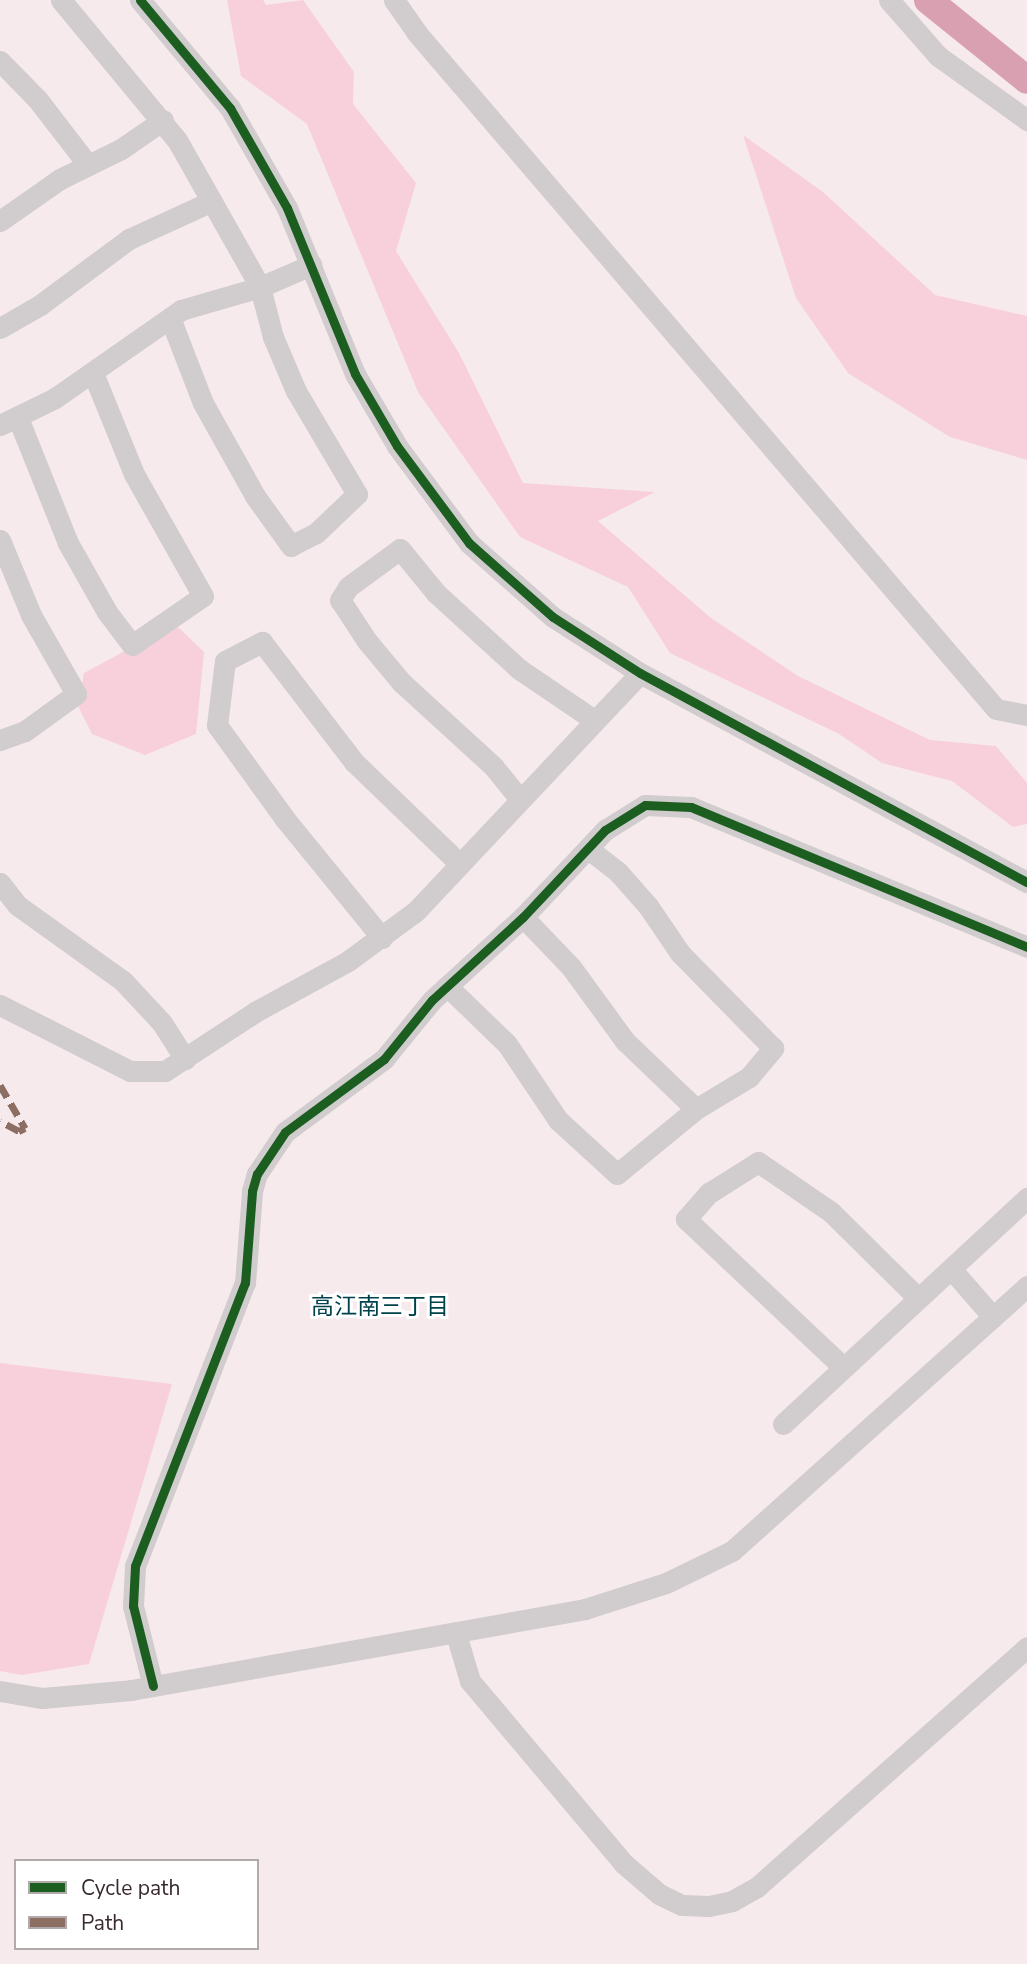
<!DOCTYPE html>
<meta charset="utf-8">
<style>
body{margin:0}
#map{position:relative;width:1027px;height:1964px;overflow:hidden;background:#f6eaed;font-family:"Nunito Sans","Noto Sans JP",sans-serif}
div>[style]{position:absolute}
.green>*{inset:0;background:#f8d0dc}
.river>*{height:28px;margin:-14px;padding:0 14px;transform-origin:14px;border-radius:14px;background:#d9a0b2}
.minor>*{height:21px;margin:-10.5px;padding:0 10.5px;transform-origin:10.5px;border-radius:10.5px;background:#d1cccd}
.quiet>*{height:7px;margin-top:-3.5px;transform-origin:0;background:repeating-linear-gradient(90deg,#8d6e63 0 14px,transparent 0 21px)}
.cycleway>*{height:9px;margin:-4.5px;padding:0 4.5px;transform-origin:4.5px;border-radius:4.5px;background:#1b5e20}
span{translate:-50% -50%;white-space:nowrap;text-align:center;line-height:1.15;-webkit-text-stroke:6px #fff;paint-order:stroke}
.neighbourhood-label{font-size:23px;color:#00424b}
.legend{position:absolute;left:14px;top:1859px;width:245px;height:91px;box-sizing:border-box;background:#fff;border:2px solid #b0aaab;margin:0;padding:9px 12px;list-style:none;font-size:21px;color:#392a2e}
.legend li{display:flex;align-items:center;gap:14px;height:35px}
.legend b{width:35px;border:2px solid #b0aaab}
</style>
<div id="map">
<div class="green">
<div style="clip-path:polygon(227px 0,263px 0,266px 5px,303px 0,354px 72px,353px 104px,416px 183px,396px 251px,459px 353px,523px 483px,655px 492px,598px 521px,711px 618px,798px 676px,930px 740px,996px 746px,1027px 783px,1027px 824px,1013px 827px,952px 781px,882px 763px,839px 734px,670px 653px,628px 587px,520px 537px,418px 392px,307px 124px,241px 76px)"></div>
<div style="clip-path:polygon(743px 135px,823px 192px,935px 295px,1027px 316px,1027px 460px,950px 437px,848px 373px,796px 298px)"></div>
<div style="clip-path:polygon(175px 624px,204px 652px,196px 734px,145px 755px,92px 734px,78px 706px,84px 673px)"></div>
<div style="clip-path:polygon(0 1363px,172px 1384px,89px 1664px,22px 1675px,0 1671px)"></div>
</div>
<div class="river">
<div style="left:928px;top:0;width:127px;rotate:38.9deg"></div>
</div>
<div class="minor">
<div style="left:61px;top:0;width:182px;rotate:50.4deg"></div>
<div style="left:177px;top:140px;width:169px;rotate:60.5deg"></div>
<div style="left:260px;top:287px;width:52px;rotate:75.4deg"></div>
<div style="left:273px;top:337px;width:59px;rotate:66.9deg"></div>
<div style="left:296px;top:391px;width:120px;rotate:59.4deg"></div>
<div style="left:357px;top:494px;width:57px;rotate:136.4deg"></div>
<div style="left:316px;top:533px;width:28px;rotate:153deg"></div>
<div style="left:291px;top:546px;width:62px;rotate:-125.8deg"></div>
<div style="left:255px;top:496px;width:107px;rotate:-119.2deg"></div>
<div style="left:203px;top:403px;width:91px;rotate:-111.2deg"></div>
<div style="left:140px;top:0;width:141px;rotate:50.2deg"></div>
<div style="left:230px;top:108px;width:115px;rotate:60.3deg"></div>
<div style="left:287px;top:208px;width:179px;rotate:67.7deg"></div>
<div style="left:355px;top:374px;width:83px;rotate:59.7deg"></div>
<div style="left:397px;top:446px;width:121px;rotate:53.4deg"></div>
<div style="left:469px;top:543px;width:112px;rotate:41.4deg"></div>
<div style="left:553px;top:617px;width:103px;rotate:32.8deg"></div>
<div style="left:640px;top:673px;width:440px;rotate:28.4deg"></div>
<div style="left:394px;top:0;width:39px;rotate:55deg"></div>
<div style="left:416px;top:32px;width:891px;rotate:49.41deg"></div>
<div style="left:996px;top:709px;width:32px;rotate:11deg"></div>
<div style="left:889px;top:0;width:74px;rotate:48.8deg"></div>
<div style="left:938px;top:56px;width:110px;rotate:35.7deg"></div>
<div style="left:0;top:61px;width:54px;rotate:45.7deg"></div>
<div style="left:38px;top:100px;width:82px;rotate:52.4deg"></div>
<div style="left:0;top:221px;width:73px;rotate:-35deg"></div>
<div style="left:60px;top:179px;width:68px;rotate:-26.2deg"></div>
<div style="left:121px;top:149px;width:51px;rotate:-34.6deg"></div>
<div style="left:0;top:328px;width:46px;rotate:-29.9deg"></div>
<div style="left:40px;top:305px;width:111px;rotate:-36.6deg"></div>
<div style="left:129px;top:239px;width:91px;rotate:-24.6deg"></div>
<div style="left:18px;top:418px;width:135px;rotate:68.2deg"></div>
<div style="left:68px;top:543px;width:79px;rotate:60.5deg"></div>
<div style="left:107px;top:612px;width:41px;rotate:52.9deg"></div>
<div style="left:132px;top:645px;width:86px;rotate:-34.6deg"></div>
<div style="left:203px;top:596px;width:140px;rotate:-119.5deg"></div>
<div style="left:134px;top:474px;width:109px;rotate:-112.1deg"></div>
<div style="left:0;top:425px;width:61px;rotate:-26.1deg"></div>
<div style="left:55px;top:398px;width:154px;rotate:-34.9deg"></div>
<div style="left:181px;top:310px;width:82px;rotate:-16.2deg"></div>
<div style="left:260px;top:287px;width:56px;rotate:-23.3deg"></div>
<div style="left:0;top:540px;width:81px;rotate:67.5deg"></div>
<div style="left:31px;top:615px;width:91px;rotate:60.3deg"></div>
<div style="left:76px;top:694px;width:63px;rotate:144deg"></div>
<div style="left:25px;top:731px;width:27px;rotate:160deg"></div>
<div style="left:519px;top:798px;width:41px;rotate:-129.1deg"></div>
<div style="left:493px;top:766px;width:123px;rotate:-137.6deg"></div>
<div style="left:402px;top:683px;width:55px;rotate:-129.8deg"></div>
<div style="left:367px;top:641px;width:49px;rotate:-123.4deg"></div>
<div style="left:340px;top:600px;width:15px;rotate:-58deg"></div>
<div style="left:348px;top:587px;width:64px;rotate:-36.2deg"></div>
<div style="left:400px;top:549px;width:57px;rotate:50.7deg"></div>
<div style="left:436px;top:593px;width:113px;rotate:42.5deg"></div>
<div style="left:519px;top:669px;width:91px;rotate:34.2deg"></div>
<div style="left:0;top:883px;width:28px;rotate:52deg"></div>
<div style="left:17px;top:905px;width:130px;rotate:35.6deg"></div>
<div style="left:123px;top:981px;width:57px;rotate:47.1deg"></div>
<div style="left:162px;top:1023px;width:43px;rotate:57.4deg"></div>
<div style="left:523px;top:917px;width:69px;rotate:46.2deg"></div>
<div style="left:571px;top:967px;width:92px;rotate:53.9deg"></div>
<div style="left:625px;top:1041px;width:98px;rotate:43.8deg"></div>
<div style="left:382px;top:938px;width:154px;rotate:-129.2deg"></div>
<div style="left:285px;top:819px;width:116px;rotate:-125.9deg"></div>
<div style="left:217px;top:725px;width:64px;rotate:-82.9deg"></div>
<div style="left:225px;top:661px;width:42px;rotate:-27.2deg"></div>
<div style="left:262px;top:642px;width:151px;rotate:52.5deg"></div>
<div style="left:354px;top:762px;width:144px;rotate:43.9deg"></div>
<div style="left:447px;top:986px;width:83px;rotate:44deg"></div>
<div style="left:507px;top:1044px;width:92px;rotate:56.1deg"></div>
<div style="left:558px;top:1120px;width:80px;rotate:42.5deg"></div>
<div style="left:617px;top:1174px;width:102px;rotate:-39.4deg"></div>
<div style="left:696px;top:1109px;width:62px;rotate:-31.1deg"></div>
<div style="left:749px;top:1077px;width:38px;rotate:-50deg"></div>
<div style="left:773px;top:1048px;width:133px;rotate:-134.4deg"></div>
<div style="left:680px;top:953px;width:57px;rotate:-124.2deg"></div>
<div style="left:648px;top:906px;width:45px;rotate:-131.4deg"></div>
<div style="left:618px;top:872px;width:37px;rotate:-142deg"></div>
<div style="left:0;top:1005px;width:146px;rotate:26.9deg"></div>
<div style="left:130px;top:1071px;width:35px"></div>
<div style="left:165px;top:1071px;width:108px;rotate:-33.2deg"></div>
<div style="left:255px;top:1012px;width:106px;rotate:-28.7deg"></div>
<div style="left:348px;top:961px;width:84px;rotate:-36.3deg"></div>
<div style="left:416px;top:911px;width:327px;rotate:-46.7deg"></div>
<div style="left:953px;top:1271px;width:61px;rotate:49deg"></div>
<div style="left:843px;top:1367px;width:216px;rotate:-136.7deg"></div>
<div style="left:686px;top:1219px;width:35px;rotate:-49deg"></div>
<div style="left:709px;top:1193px;width:58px;rotate:-32.3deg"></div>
<div style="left:758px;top:1162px;width:88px;rotate:34.4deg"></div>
<div style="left:831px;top:1212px;width:122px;rotate:44.7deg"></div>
<div style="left:783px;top:1424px;width:333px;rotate:-42.8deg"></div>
<div style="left:456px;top:1634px;width:49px;rotate:73.4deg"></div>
<div style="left:470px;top:1681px;width:238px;rotate:49.9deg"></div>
<div style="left:623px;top:1863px;width:48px;rotate:40.7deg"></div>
<div style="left:659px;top:1894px;width:25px;rotate:26deg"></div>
<div style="left:682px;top:1905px;width:27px;rotate:2deg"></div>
<div style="left:709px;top:1906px;width:24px;rotate:-12deg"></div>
<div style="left:732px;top:1901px;width:29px;rotate:-29deg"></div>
<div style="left:757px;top:1887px;width:361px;rotate:-41.6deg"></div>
<div style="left:153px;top:1686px;width:82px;rotate:-104deg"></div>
<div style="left:133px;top:1606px;width:40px;rotate:-87.1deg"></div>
<div style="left:135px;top:1566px;width:304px;rotate:-68.8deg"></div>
<div style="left:245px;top:1283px;width:92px;rotate:-85.6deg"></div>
<div style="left:252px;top:1191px;width:18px;rotate:-74deg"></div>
<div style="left:257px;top:1174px;width:50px;rotate:-56.3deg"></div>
<div style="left:285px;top:1132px;width:123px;rotate:-36.4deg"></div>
<div style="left:384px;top:1059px;width:76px;rotate:-50.9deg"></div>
<div style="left:432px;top:1000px;width:123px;rotate:-42.4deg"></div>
<div style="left:523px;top:917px;width:120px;rotate:-46.7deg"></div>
<div style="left:605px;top:830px;width:47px;rotate:-32deg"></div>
<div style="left:645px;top:805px;width:46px;rotate:2.5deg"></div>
<div style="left:691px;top:807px;width:364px;rotate:22.6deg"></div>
<div style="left:0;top:1691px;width:43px;rotate:9.5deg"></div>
<div style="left:42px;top:1698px;width:89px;rotate:-5.1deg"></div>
<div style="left:131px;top:1690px;width:461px;rotate:-10.1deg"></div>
<div style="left:585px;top:1609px;width:85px;rotate:-17.8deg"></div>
<div style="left:666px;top:1583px;width:73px;rotate:-25.9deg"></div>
<div style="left:732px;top:1551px;width:397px;rotate:-41.9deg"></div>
</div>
<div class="quiet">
<div style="left:0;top:1085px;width:50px;rotate:59.8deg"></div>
<div style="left:25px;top:1128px;width:7px;rotate:153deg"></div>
<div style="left:19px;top:1131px;width:21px;rotate:-152deg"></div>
</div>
<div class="cycleway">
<div style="left:140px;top:0;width:141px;rotate:50.2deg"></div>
<div style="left:230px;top:108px;width:115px;rotate:60.3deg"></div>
<div style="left:287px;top:208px;width:179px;rotate:67.7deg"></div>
<div style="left:355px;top:374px;width:83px;rotate:59.7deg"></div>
<div style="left:397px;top:446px;width:121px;rotate:53.4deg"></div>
<div style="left:469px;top:543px;width:112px;rotate:41.4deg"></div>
<div style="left:553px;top:617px;width:103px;rotate:32.8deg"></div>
<div style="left:640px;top:673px;width:440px;rotate:28.4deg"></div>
<div style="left:153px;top:1686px;width:82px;rotate:-104deg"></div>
<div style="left:133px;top:1606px;width:40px;rotate:-87.1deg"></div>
<div style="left:135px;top:1566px;width:304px;rotate:-68.8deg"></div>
<div style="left:245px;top:1283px;width:92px;rotate:-85.6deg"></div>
<div style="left:252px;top:1191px;width:18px;rotate:-74deg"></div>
<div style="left:257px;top:1174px;width:50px;rotate:-56.3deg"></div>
<div style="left:285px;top:1132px;width:123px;rotate:-36.4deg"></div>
<div style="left:384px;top:1059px;width:76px;rotate:-50.9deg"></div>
<div style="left:432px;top:1000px;width:123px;rotate:-42.4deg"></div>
<div style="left:523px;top:917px;width:120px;rotate:-46.7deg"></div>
<div style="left:605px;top:830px;width:47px;rotate:-32deg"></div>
<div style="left:645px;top:805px;width:46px;rotate:2.5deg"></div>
<div style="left:691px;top:807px;width:364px;rotate:22.6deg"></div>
</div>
<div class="neighbourhood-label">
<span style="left:380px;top:1307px">高江南三丁目</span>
</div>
<ul class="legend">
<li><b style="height:9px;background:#1b5e20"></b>Cycle path</li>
<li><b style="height:9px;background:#8d6e63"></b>Path</li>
</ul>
</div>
